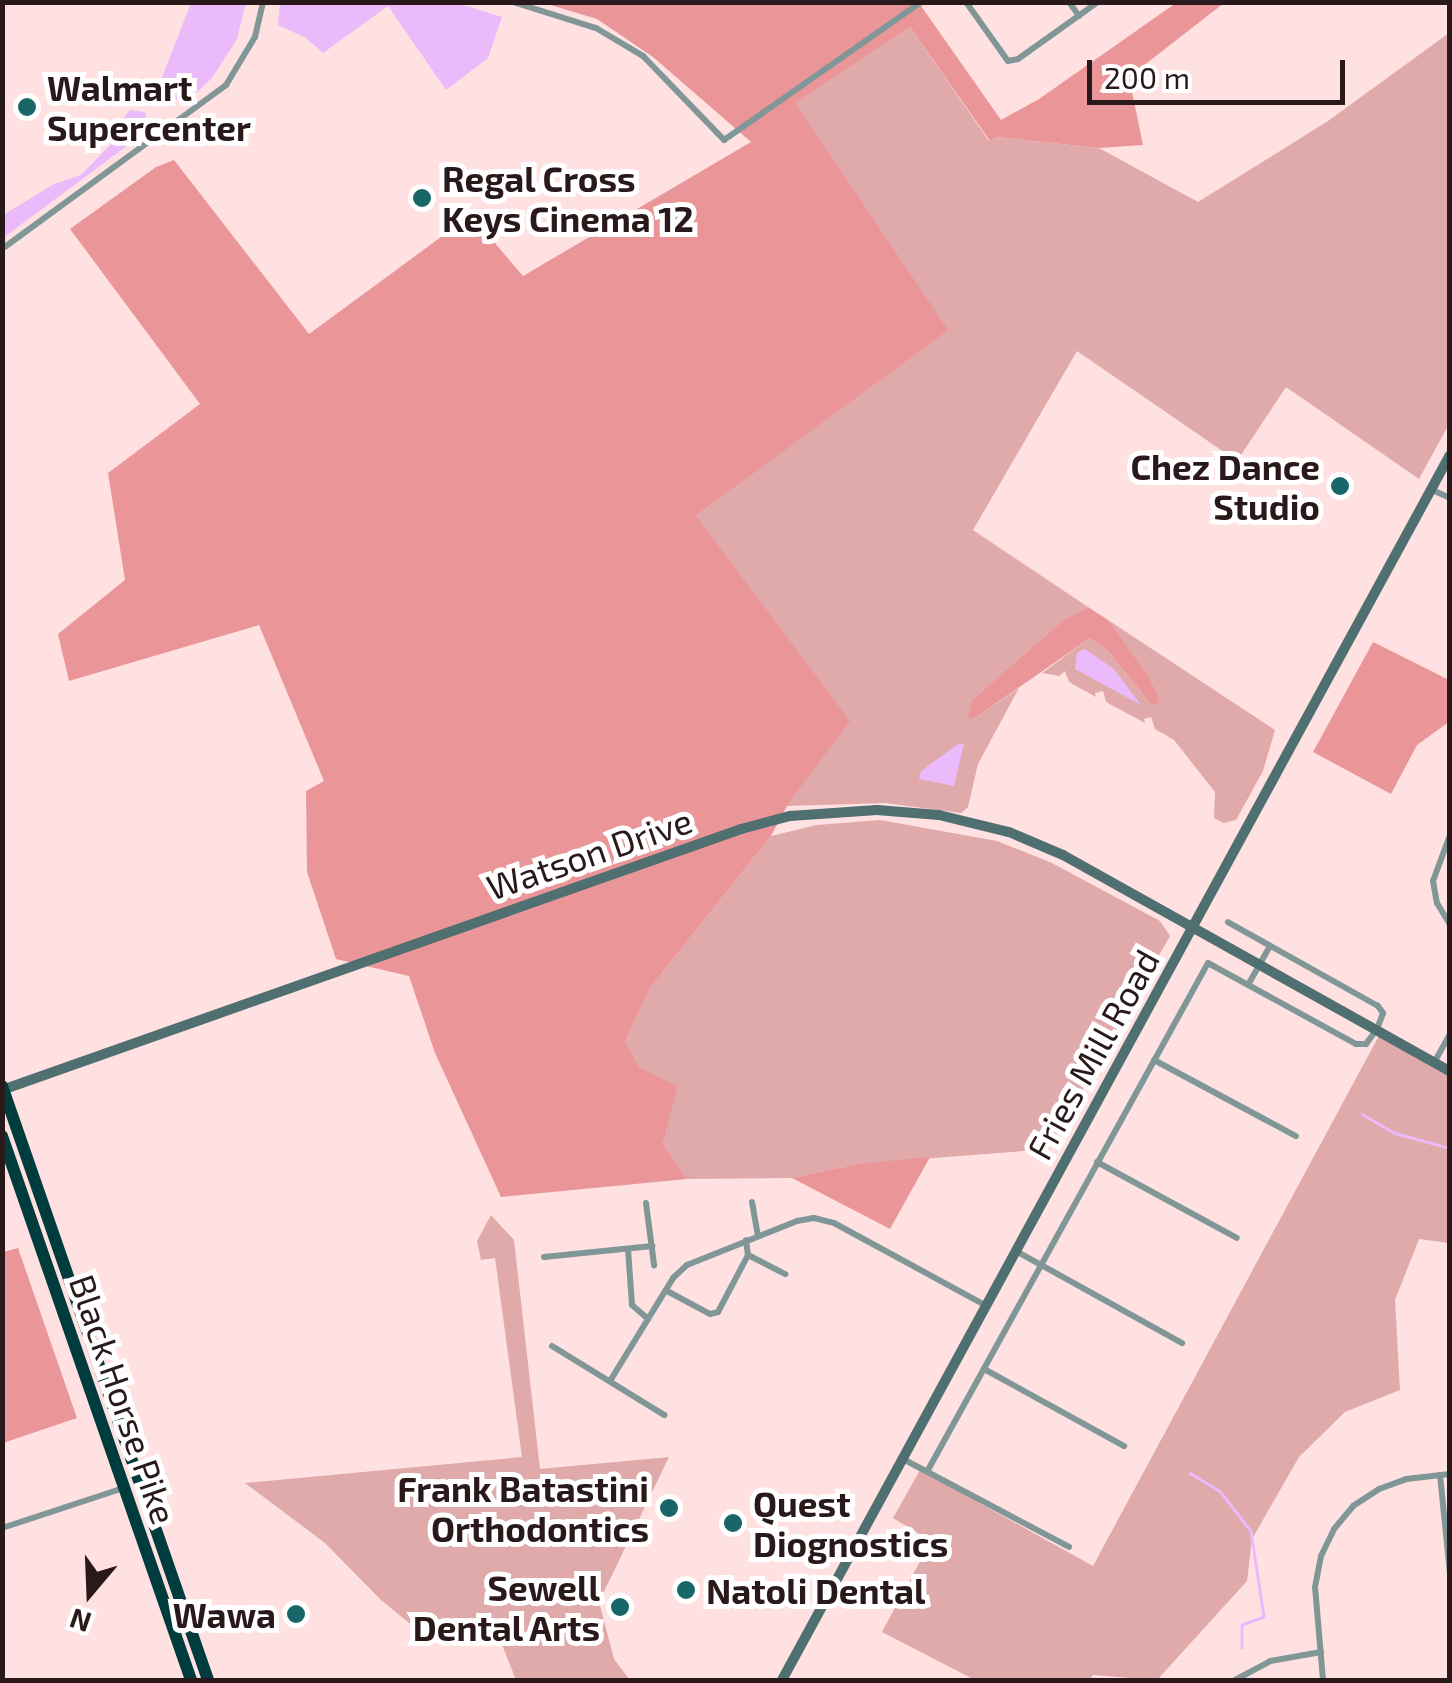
<!DOCTYPE html>
<style>
body{margin:0}
#map{position:relative;width:1452px;height:1683px;overflow:hidden;background:#ffe1e1;font-family:"Exo 2",sans-serif}
div>[style]{position:absolute}
.green>*{inset:0;background:#e0a9aa}
.forest>*{inset:0;background:#ea9699}
.water>*{inset:0;background:#ebbafb}
.stream>*{height:2.5px;margin:-1.25px;padding:0 1.25px;transform-origin:1.25px;border-radius:1.25px;background:#ebbafb}
.street>*{height:6px;margin:-3px;padding:0 3px;transform-origin:3px;border-radius:3px;background:#819797}
.secondary>*{height:10px;margin:-5px;padding:0 5px;transform-origin:5px;border-radius:5px;background:#4f6f70}
.highway>*{height:12px;margin:-6px;padding:0 6px;transform-origin:6px;border-radius:6px;background:#003b3d}
.dots>*{width:28px;height:28px;translate:-50% -50%;box-sizing:border-box;border:5px solid #fff;border-radius:50%}
span{translate:-50% -50%;white-space:nowrap;text-align:center;line-height:1.15;-webkit-text-stroke:10px #fff;paint-order:stroke}
.poi-label{font-size:35px;color:#2a191a;font-weight:700}
.left{translate:0 -50%;text-align:left}
.right{translate:-100% -50%;text-align:right}
.street-label{font-size:35px;color:#2a191a}
.frame{position:absolute;inset:0;border:5px solid #2a191a;pointer-events:none}
.north{position:absolute;left:40px;top:1543px;width:100px;height:100px;-webkit-text-stroke:8px #fff;paint-order:stroke;rotate:199deg;font-size:28px;font-weight:700;line-height:40px;text-align:center;color:#2a191a}
.north::after{content:'';display:block;margin:auto;width:35px;height:45px;background:#2a191a;clip-path:polygon(50% 0,100% 100%,50% 72%,0 100%)}
.scale{position:absolute;left:1087px;top:60px;width:258px;height:45px;box-sizing:border-box;border:5px solid #2a191a;border-top:0;padding-left:12px;font-size:30px;line-height:35px;white-space:nowrap;color:#2a191a;-webkit-text-stroke:8px #fff;paint-order:stroke}
</style>
<div id="map">
<div class="green">
<div style="clip-path:polygon(910px 27px,989px 141px,996px 137px,1099px 148px,1198px 202px,1328px 121px,1449px 33px,1449px 424px,1419px 479px,1286px 387px,1237px 461px,1077px 351px,973px 530px,1088px 607px,1063px 620px,972px 700px,975px 718px,1019px 688px,978px 764px,968px 807px,961px 813px,885px 803px,787px 806px,696px 516px,947px 330px,794px 103px)"></div>
<div style="clip-path:polygon(1108px 620px,1275px 730px,1263px 771px,1236px 820px,1223px 823px,1214px 818px,1215px 792px,1174px 740px,1155px 729px,1151px 717px,1144px 719px,1145px 723px,1106px 702px,1103px 691px,1095px 693px,1096px 697px,1069px 682px,1065px 671px,1059px 676px,1042px 673px,1090px 638px,1109px 652px,1151px 704px,1159px 695px)"></div>
<div style="clip-path:polygon(880px 820px,997px 841px,1052px 863px,1160px 921px,1170px 936px,1049px 1149px,857px 1164px,792px 1178px,687px 1179px,663px 1144px,676px 1086px,638px 1067px,625px 1042px,650px 988px,771px 836px,817px 825px)"></div>
<div style="clip-path:polygon(1381px 1032px,1449px 1071px,1449px 1243px,1419px 1239px,1395px 1300px,1400px 1390px,1345px 1412px,1299px 1457px,1252px 1539px,1247px 1581px,1157px 1680px,1093px 1675px,1089px 1680px,975px 1680px,882px 1632px,931px 1541px,893px 1518px,920px 1470px,1093px 1566px)"></div>
<div style="clip-path:polygon(491px 1215px,514px 1240px,540px 1469px,669px 1457px,599px 1602px,614px 1659px,630px 1680px,516px 1680px,499px 1637px,431px 1641px,381px 1600px,325px 1543px,245px 1483px,522px 1457px,495px 1258px,481px 1260px,477px 1241px)"></div>
</div>
<div class="forest">
<div style="clip-path:polygon(544px 3px,919px 3px,1001px 120px,1039px 99px,1176px 3px,1224px 3px,1129px 77px,1143px 145px,1099px 148px,996px 137px,990px 141px,910px 27px,795px 103px,948px 330px,696px 516px,850px 721px,789px 802px,771px 836px,650px 988px,625px 1042px,639px 1067px,677px 1086px,663px 1144px,687px 1179px,501px 1197px,435px 1053px,409px 976px,336px 959px,307px 872px,306px 791px,324px 781px,259px 625px,69px 681px,58px 634px,125px 580px,108px 473px,200px 404px,70px 229px,156px 167px,174px 160px,309px 334px,471px 215px,523px 276px,751px 142px,653px 57px,597px 19px)"></div>
<div style="clip-path:polygon(1088px 607px,1108px 620px,1145px 672px,1159px 696px,1157px 704px,1151px 704px,1109px 652px,1090px 638px,975px 718px,968px 718px,972px 700px,1063px 620px)"></div>
<div style="clip-path:polygon(1373px 642px,1449px 680px,1449px 722px,1417px 745px,1391px 794px,1313px 752px)"></div>
<div style="clip-path:polygon(930px 1157px,890px 1229px,792px 1178px,857px 1164px)"></div>
<div style="clip-path:polygon(18px 1248px,77px 1418px,3px 1443px,3px 1252px)"></div>
</div>
<div class="water">
<div style="clip-path:polygon(280px 2px,457px 3px,502px 17px,488px 58px,446px 90px,388px 6px,323px 53px,306px 38px,278px 25px)"></div>
<div style="clip-path:polygon(191px 3px,246px 3px,237px 39px,212px 78px,183px 105px,159px 85px)"></div>
<div style="clip-path:polygon(130px 110px,145px 112px,148px 125px,143px 134px,3px 238px,3px 215px,54px 184px,81px 175px,119px 136px,120px 122px)"></div>
<div style="clip-path:polygon(1085px 649px,1114px 669px,1141px 705px,1075px 669px,1077px 653px)"></div>
<div style="clip-path:polygon(958px 744px,964px 744px,954px 786px,919px 779px,921px 771px)"></div>
</div>
<div class="stream">
<div style="left:1362px;top:1114px;width:38px;rotate:30deg"></div>
<div style="left:1395px;top:1133px;width:57px;rotate:15.3deg"></div>
<div style="left:1190px;top:1473px;width:35px;rotate:31deg"></div>
<div style="left:1220px;top:1491px;width:51px;rotate:52.2deg"></div>
<div style="left:1251px;top:1531px;width:87px;rotate:81.4deg"></div>
<div style="left:1264px;top:1617px;width:23px;rotate:160deg"></div>
<div style="left:1242px;top:1625px;width:22px;rotate:90deg"></div>
</div>
<div class="street">
<div style="left:513px;top:2px;width:87px;rotate:17.4deg"></div>
<div style="left:596px;top:28px;width:55px;rotate:30.8deg"></div>
<div style="left:643px;top:56px;width:117px;rotate:46deg"></div>
<div style="left:724px;top:140px;width:241px;rotate:-35deg"></div>
<div style="left:966px;top:2px;width:72px;rotate:54.6deg"></div>
<div style="left:1008px;top:61px;width:10px;rotate:-11deg"></div>
<div style="left:1018px;top:59px;width:98px;rotate:-35.5deg"></div>
<div style="left:1069px;top:2px;width:17px;rotate:54deg"></div>
<div style="left:2px;top:249px;width:278px;rotate:-36.2deg"></div>
<div style="left:226px;top:85px;width:56px;rotate:-58.9deg"></div>
<div style="left:255px;top:37px;width:36px;rotate:-77deg"></div>
<div style="left:1430px;top:489px;width:22px;rotate:24deg"></div>
<div style="left:1450px;top:835px;width:49px;rotate:110.3deg"></div>
<div style="left:1433px;top:881px;width:22px;rotate:80deg"></div>
<div style="left:1437px;top:903px;width:26px;rotate:59deg"></div>
<div style="left:1248px;top:985px;width:45px;rotate:-60.6deg"></div>
<div style="left:1154px;top:1060px;width:161px;rotate:28.2deg"></div>
<div style="left:1435px;top:1061px;width:31px;rotate:-61deg"></div>
<div style="left:1097px;top:1162px;width:159px;rotate:28.5deg"></div>
<div style="left:752px;top:1202px;width:34px;rotate:80deg"></div>
<div style="left:646px;top:1203px;width:63px;rotate:82.6deg"></div>
<div style="left:628px;top:1249px;width:56px;rotate:85.9deg"></div>
<div style="left:632px;top:1305px;width:21px;rotate:41deg"></div>
<div style="left:1016px;top:1251px;width:190px;rotate:29deg"></div>
<div style="left:748px;top:1255px;width:42px;rotate:27.2deg"></div>
<div style="left:544px;top:1257px;width:109px;rotate:-5.8deg"></div>
<div style="left:667px;top:1291px;width:49px;rotate:28.1deg"></div>
<div style="left:710px;top:1314px;width:8px;rotate:-14deg"></div>
<div style="left:718px;top:1312px;width:64px;rotate:-62.2deg"></div>
<div style="left:748px;top:1255px;width:15px;rotate:-98deg"></div>
<div style="left:552px;top:1346px;width:132px;rotate:31.6deg"></div>
<div style="left:984px;top:1369px;width:160px;rotate:28.8deg"></div>
<div style="left:610px;top:1381px;width:121px;rotate:-58.5deg"></div>
<div style="left:673px;top:1278px;width:19px;rotate:-43deg"></div>
<div style="left:687px;top:1265px;width:118px;rotate:-21.8deg"></div>
<div style="left:797px;top:1221px;width:17px;rotate:-10deg"></div>
<div style="left:814px;top:1218px;width:21px;rotate:14deg"></div>
<div style="left:834px;top:1223px;width:172px;rotate:28.5deg"></div>
<div style="left:903px;top:1459px;width:188px;rotate:27.9deg"></div>
<div style="left:928px;top:1470px;width:579px;rotate:-61.09deg"></div>
<div style="left:1208px;top:963px;width:169px;rotate:28.7deg"></div>
<div style="left:1356px;top:1044px;width:10px"></div>
<div style="left:1366px;top:1044px;width:19px;rotate:-54deg"></div>
<div style="left:1377px;top:1029px;width:17px;rotate:-69deg"></div>
<div style="left:1383px;top:1013px;width:9px;rotate:-126deg"></div>
<div style="left:1378px;top:1006px;width:172px;rotate:-150.8deg"></div>
<div style="left:1440px;top:1475px;width:100px;rotate:84.2deg"></div>
<div style="left:2px;top:1528px;width:128px;rotate:-18.2deg"></div>
<div style="left:1235px;top:1680px;width:40px;rotate:-28deg"></div>
<div style="left:1270px;top:1661px;width:52px;rotate:-10deg"></div>
<div style="left:1323px;top:1680px;width:93px;rotate:-94.9deg"></div>
<div style="left:1315px;top:1587px;width:32px;rotate:-79deg"></div>
<div style="left:1321px;top:1556px;width:30px;rotate:-64deg"></div>
<div style="left:1334px;top:1529px;width:30px;rotate:-50deg"></div>
<div style="left:1353px;top:1506px;width:31px;rotate:-33deg"></div>
<div style="left:1379px;top:1489px;width:29px;rotate:-20deg"></div>
<div style="left:1406px;top:1479px;width:44px;rotate:-6.5deg"></div>
</div>
<div class="secondary">
<div style="left:2px;top:1090px;width:784px;rotate:-19.45deg"></div>
<div style="left:741px;top:829px;width:51px;rotate:-14.9deg"></div>
<div style="left:790px;top:816px;width:87px;rotate:-3.9deg"></div>
<div style="left:877px;top:810px;width:62px;rotate:4.6deg"></div>
<div style="left:939px;top:815px;width:72px;rotate:13.7deg"></div>
<div style="left:1009px;top:832px;width:59px;rotate:23.1deg"></div>
<div style="left:1063px;top:855px;width:443px;rotate:29.2deg"></div>
<div style="left:782px;top:1680px;width:1395px;rotate:-61.4deg"></div>
</div>
<div class="highway">
<div style="left:2px;top:1086px;width:629px;rotate:70.87deg"></div>
<div style="left:2px;top:1136px;width:576px;rotate:70.84deg"></div>
</div>
<div class="dots">
<div style="left:27px;top:107px;background:#186668"></div>
<div style="left:422px;top:198px;background:#186668"></div>
<div style="left:1340px;top:486px;background:#186668"></div>
<div style="left:669px;top:1508px;background:#186668"></div>
<div style="left:733px;top:1523px;background:#186668"></div>
<div style="left:686px;top:1590px;background:#186668"></div>
<div style="left:620px;top:1607px;background:#186668"></div>
<div style="left:296px;top:1614px;background:#186668"></div>
</div>
<div class="poi-label">
<span class="left" style="left:47px;top:107px">Walmart<br>Supercenter</span>
<span class="left" style="left:442px;top:198px">Regal Cross<br>Keys Cinema 12</span>
<span class="right" style="left:1320px;top:486px">Chez Dance<br>Studio</span>
<span class="right" style="left:649px;top:1508px">Frank Batastini<br>Orthodontics</span>
<span class="left" style="left:753px;top:1523px">Quest<br>Diognostics</span>
<span class="right" style="left:600px;top:1607px">Sewell<br>Dental Arts</span>
<span class="left" style="left:706px;top:1590px">Natoli Dental</span>
<span class="right" style="left:276px;top:1614px">Wawa</span>
</div>
<div class="street-label">
<span style="left:589px;top:853px;rotate:-19deg">Watson Drive</span>
<span style="left:1092px;top:1054px;rotate:-61deg">Fries Mill Road</span>
<span style="left:124px;top:1399px;rotate:71deg">Black Horse Pike</span>
</div>
<div class="frame"></div>
<div class="north">N</div>
<div class="scale">200 m</div>
</div>
